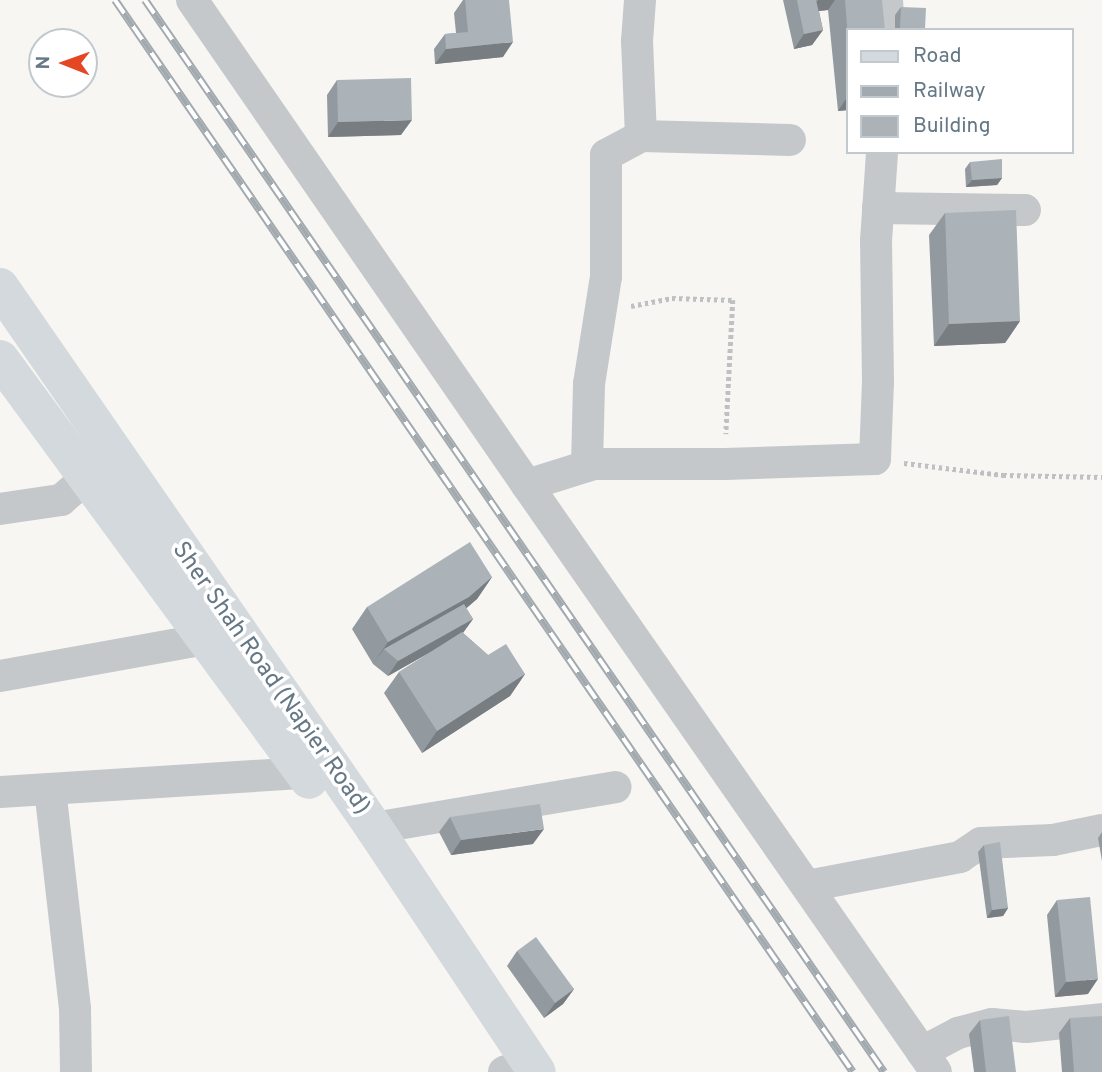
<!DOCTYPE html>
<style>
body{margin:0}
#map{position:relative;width:1102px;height:1072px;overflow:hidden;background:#f7f6f3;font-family:Overpass,sans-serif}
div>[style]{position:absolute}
.path>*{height:4.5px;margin-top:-2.25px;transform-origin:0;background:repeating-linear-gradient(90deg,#bec0c2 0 3.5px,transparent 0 7px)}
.minor>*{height:32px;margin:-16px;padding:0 16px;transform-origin:16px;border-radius:16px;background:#c4c8cb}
.major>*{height:38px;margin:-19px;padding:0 19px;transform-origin:19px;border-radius:19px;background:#d4d9dd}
.rail>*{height:8px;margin-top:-4px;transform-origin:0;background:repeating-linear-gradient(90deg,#fff 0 16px,#a2aaaf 0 32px);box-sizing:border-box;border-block:2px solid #a2aaaf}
.wall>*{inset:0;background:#939a9f}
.shaded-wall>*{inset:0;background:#787d82}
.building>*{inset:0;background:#abb3b9}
span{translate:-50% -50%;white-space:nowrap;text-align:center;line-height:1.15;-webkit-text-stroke:7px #fff;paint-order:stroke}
.street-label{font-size:24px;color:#657885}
.legend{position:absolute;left:846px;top:28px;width:228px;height:126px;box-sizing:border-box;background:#fff;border:2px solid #c1c9ce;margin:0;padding:9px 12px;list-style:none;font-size:21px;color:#657885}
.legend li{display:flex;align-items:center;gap:14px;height:35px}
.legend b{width:35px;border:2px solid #c1c9ce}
.north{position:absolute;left:28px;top:28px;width:70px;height:70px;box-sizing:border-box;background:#fff;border:2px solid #c1c9ce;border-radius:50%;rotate:271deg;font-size:19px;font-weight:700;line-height:28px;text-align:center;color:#657885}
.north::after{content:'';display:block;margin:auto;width:24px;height:32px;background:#e54725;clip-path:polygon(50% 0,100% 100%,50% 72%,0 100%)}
</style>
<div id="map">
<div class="path">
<div style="left:631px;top:306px;width:42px;rotate:-11deg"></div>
<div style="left:672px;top:298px;width:61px;rotate:1.9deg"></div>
<div style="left:733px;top:300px;width:134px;rotate:93deg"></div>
<div style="left:904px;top:463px;width:100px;rotate:6.9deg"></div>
<div style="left:1003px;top:475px;width:99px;rotate:1.2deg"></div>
</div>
<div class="minor">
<div style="left:192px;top:0;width:589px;rotate:55.37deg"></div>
<div style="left:527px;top:485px;width:70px;rotate:-17.4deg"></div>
<div style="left:594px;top:464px;width:131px"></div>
<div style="left:725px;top:464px;width:150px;rotate:-1.9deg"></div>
<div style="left:875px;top:459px;width:77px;rotate:-87.8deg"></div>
<div style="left:878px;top:382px;width:141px;rotate:-90.8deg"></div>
<div style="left:876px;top:241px;width:89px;rotate:-86.1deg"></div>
<div style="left:887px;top:0;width:30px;rotate:86deg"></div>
<div style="left:641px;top:136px;width:149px;rotate:1.5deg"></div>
<div style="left:878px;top:208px;width:147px;rotate:0.8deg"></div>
<div style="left:587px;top:466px;width:82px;rotate:-88.6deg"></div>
<div style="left:589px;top:384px;width:108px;rotate:-81deg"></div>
<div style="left:606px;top:277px;width:122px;rotate:-90deg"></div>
<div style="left:606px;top:155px;width:40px;rotate:-28deg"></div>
<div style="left:641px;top:136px;width:95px;rotate:-92.4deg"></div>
<div style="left:637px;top:41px;width:41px;rotate:-85.8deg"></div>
<div style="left:527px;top:485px;width:715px;rotate:55.13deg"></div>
<div style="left:0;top:509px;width:62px;rotate:-8.4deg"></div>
<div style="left:61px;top:500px;width:35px;rotate:-41deg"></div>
<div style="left:0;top:676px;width:209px;rotate:-10.2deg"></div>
<div style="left:50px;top:789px;width:221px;rotate:83.5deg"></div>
<div style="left:75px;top:1009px;width:63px;rotate:89.1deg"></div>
<div style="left:0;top:792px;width:305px;rotate:-3.6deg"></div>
<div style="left:374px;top:828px;width:245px;rotate:-9.6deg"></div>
<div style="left:807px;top:886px;width:156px;rotate:-10.7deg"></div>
<div style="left:960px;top:857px;width:25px;rotate:-34deg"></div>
<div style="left:981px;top:843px;width:72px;rotate:-2.4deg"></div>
<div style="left:1053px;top:840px;width:50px;rotate:-11.5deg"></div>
<div style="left:922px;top:1052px;width:41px;rotate:-27.8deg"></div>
<div style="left:958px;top:1033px;width:35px;rotate:-15deg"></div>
<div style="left:992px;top:1024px;width:34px;rotate:5deg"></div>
<div style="left:1026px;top:1027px;width:76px;rotate:-6deg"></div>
<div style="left:504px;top:1072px;width:2px;rotate:-27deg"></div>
</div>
<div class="major">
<div style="left:0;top:287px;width:658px;rotate:55.34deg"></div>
<div style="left:374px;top:828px;width:293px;rotate:56.3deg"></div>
<div style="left:0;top:359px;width:522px;rotate:53.72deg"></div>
</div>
<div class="rail">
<div style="left:115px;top:0;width:1301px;rotate:55.46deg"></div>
<div style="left:145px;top:0;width:1302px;rotate:55.42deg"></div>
</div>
<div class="wall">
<div style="clip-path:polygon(463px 0,509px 0,503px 57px,435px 64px,434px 49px,445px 34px,456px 33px,454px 13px)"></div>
<div style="clip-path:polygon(783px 0,882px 0,848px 30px,848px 110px,838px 111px,828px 10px,819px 11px,823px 30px,812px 45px,794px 49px)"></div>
<div style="clip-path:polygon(901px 7px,925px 30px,895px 30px,895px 15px)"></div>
<div style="clip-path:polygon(337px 80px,401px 135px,328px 137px,327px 95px)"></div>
<div style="clip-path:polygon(970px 162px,1002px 178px,997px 185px,966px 187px,965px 169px)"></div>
<div style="clip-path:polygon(945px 213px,1020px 321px,1005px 343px,934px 346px,929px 235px)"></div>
<div style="clip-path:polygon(492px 577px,477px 599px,466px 608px,473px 619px,463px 633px,488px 655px,525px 674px,510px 696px,422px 753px,384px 693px,399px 672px,431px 652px,388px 676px,373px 664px,352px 629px,367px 607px)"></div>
<div style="clip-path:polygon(450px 817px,533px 844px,451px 855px,439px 832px)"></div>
<div style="clip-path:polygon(1102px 832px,1102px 861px,1098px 838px)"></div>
<div style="clip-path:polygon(984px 845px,1008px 908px,1003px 916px,987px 918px,978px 852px)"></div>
<div style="clip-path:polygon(1057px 900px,1088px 994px,1055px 997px,1047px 915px)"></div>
<div style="clip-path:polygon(517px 951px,574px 989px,563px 1004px,544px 1018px,507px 966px)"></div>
<div style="clip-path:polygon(1070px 1018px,1102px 1072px,1062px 1072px,1059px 1033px)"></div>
<div style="clip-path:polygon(980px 1020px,1016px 1072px,974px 1072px,969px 1034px)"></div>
</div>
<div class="shaded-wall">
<div style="clip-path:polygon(818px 0,835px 0,828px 10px,809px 12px)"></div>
<div style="clip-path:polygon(900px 28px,925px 29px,925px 30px,900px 30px)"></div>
<div style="clip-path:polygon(823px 30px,812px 45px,794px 49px,804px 34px)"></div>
<div style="clip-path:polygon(513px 42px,503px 57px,435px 64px,446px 49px)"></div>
<div style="clip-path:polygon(848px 96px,848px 110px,838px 111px)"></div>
<div style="clip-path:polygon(412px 120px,401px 135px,328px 137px,338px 122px)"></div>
<div style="clip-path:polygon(1002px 178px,997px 185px,966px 187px,972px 180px)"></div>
<div style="clip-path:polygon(1020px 321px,1005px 343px,934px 346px,949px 324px)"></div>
<div style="clip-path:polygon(492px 577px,477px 599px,454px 619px,384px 649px,373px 664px,388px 642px)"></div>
<div style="clip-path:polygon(473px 619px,462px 634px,388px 676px,398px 661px)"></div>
<div style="clip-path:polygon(525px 674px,510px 696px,422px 753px,437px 731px)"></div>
<div style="clip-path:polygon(544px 829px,533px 844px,451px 855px,461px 840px)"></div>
<div style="clip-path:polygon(1008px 908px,1003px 916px,987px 918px,992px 910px)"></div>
<div style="clip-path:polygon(1098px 979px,1088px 994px,1055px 997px,1066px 982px)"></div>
<div style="clip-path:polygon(574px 989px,563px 1004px,544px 1018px,555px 1003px)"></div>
</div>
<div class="building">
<div style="clip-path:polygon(465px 0,509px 0,513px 42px,446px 49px,445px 34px,468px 32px)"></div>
<div style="clip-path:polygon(797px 0,816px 0,823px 30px,804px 34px)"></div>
<div style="clip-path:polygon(845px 0,882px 0,885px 30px,848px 30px,848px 39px)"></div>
<div style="clip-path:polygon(901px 7px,926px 8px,925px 29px,900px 28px)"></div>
<div style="clip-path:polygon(411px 78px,412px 120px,338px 122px,337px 80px)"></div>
<div style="clip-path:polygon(1002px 159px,1002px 178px,972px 180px,970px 162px)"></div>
<div style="clip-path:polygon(1016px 210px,1020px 321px,949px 324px,945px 213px)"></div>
<div style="clip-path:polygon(470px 542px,492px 577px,469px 597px,388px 642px,367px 607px)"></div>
<div style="clip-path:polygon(464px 604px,473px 619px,398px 661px,384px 649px)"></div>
<div style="clip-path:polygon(462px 632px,488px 655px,506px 644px,525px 674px,437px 731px,399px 672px)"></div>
<div style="clip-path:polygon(540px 804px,544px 829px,461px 840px,450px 817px)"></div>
<div style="clip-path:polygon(1000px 842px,1008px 908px,992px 910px,984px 845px)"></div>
<div style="clip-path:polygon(1090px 897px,1098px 979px,1066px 982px,1057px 900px)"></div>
<div style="clip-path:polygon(536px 937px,574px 989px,555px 1003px,517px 951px)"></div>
<div style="clip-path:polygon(1009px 1016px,1016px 1072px,986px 1072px,980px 1020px)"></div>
<div style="clip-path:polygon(1102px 1016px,1102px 1072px,1074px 1072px,1070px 1018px)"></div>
</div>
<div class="street-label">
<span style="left:270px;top:679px;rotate:55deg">Sher Shah Road (Napier Road)</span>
</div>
<ul class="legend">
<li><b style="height:9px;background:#d4d9dd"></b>Road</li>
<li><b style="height:9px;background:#a2aaaf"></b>Railway</li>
<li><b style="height:19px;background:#abb3b9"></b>Building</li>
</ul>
<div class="north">N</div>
</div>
